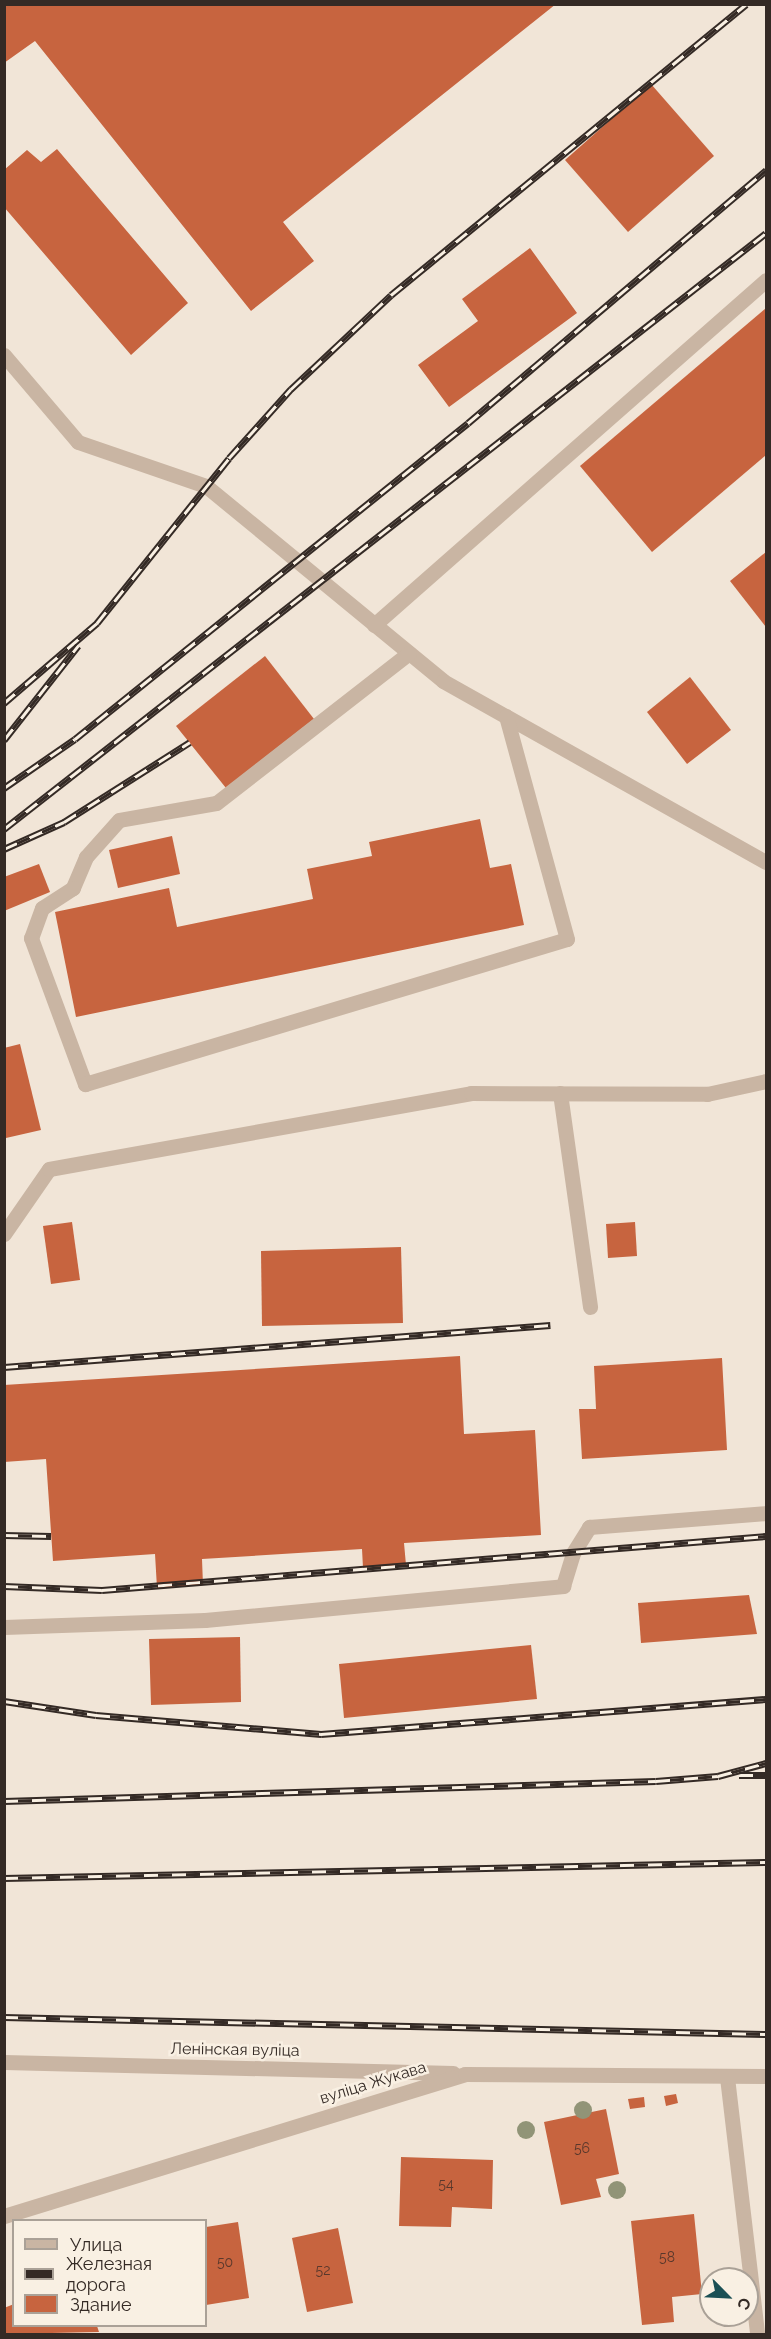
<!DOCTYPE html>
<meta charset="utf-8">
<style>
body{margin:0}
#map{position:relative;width:771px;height:2339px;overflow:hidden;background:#f1e5d7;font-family:Raleway,sans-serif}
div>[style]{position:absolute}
.building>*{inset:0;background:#c7643f}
.lane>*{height:15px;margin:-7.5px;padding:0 7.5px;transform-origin:7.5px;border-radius:7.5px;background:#c9b5a3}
.street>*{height:15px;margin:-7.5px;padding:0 7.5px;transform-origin:7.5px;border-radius:7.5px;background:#c9b5a3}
.rail>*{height:7px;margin-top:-3.5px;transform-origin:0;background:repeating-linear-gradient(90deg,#f9f0e3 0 14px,#342a25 0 28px);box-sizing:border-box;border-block:2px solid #342a25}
.trees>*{width:18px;height:18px;margin:-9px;border-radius:50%;background:#919477}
span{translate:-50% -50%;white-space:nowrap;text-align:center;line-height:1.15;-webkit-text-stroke:5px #f9f0e3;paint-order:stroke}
.number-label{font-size:14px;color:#59382c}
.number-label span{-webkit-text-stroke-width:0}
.street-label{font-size:16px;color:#342a25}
.frame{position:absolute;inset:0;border:6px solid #342a25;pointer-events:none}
.legend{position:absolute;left:12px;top:2219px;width:195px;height:108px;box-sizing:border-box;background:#f9f0e3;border:2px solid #aaa197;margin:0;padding:8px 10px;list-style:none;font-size:18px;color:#342a25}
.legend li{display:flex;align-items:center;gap:12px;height:30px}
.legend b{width:30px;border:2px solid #aaa197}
.north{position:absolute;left:699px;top:2267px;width:60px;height:60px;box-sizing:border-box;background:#f9f0e3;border:2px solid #aaa197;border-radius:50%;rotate:114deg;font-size:16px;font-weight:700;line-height:24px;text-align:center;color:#342a25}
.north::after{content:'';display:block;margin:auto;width:21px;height:27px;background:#1b5055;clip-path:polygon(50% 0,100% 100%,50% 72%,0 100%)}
</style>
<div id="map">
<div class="building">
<div style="clip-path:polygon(4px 4px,556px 4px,283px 222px,314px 261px,251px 311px,35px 41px,4px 63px)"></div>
<div style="clip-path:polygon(651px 84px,714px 156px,628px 232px,565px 160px)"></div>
<div style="clip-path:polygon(57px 149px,188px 303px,131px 355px,4px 207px,4px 170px,27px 150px,41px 162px)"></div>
<div style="clip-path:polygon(530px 248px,577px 313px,449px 407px,418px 365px,478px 321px,462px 299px)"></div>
<div style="clip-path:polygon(766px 308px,766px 455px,652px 552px,580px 466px)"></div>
<div style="clip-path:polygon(766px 552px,766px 627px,730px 581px)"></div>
<div style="clip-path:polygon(265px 656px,314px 719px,226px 788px,176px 726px)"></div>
<div style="clip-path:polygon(690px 677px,731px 730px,687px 764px,647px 712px)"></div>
<div style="clip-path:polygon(480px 819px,490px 868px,511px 864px,524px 925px,76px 1017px,55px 912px,169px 888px,177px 927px,313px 899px,307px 869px,372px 856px,369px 842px)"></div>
<div style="clip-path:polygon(172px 836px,180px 874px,118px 888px,109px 850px)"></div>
<div style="clip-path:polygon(39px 864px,50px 892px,4px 911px,4px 877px)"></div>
<div style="clip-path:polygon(20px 1044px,41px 1130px,6px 1138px,4px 1048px)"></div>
<div style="clip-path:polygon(72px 1222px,80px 1280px,51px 1284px,43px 1226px)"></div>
<div style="clip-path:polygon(635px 1222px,637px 1256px,608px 1258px,606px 1224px)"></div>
<div style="clip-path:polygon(401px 1247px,403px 1323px,262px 1326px,261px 1251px)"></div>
<div style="clip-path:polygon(460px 1356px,464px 1434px,535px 1430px,541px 1535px,404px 1543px,406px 1565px,363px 1568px,362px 1549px,202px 1559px,203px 1585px,157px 1588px,155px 1554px,53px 1561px,46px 1459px,4px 1462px,4px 1385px)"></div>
<div style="clip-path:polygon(722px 1358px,727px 1450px,582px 1459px,579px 1409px,596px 1409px,594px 1366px)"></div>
<div style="clip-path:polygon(749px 1595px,757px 1634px,641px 1643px,638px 1603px)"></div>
<div style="clip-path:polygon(240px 1637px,241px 1702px,151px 1705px,149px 1639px)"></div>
<div style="clip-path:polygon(531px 1645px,537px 1699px,344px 1718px,339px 1664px)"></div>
<div style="clip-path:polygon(676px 2094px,678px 2103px,666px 2106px,664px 2096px)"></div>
<div style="clip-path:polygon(644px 2097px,645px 2107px,630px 2109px,628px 2099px)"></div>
<div style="clip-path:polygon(606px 2109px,619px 2174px,596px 2179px,601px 2197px,561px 2205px,544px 2122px)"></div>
<div style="clip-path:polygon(401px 2157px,493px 2160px,492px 2209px,452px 2207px,451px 2227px,399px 2226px)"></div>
<div style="clip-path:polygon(694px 2214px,702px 2294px,672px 2297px,674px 2322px,642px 2325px,631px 2221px)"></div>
<div style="clip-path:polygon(238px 2222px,249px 2298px,206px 2305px,206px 2227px)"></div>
<div style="clip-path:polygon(338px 2228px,353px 2303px,307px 2312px,292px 2238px)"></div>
<div style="clip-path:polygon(14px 2304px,14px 2326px,97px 2326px,99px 2332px,4px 2334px,4px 2308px)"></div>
</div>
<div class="lane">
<div style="left:4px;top:355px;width:114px;rotate:49.6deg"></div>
<div style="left:78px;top:442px;width:135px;rotate:19deg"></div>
<div style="left:206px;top:486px;width:307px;rotate:39.4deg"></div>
<div style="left:443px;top:681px;width:370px;rotate:29.3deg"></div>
<div style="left:374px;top:625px;width:522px;rotate:-41.35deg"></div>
<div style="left:409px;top:653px;width:244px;rotate:142.1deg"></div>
<div style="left:216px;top:803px;width:98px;rotate:170.1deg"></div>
<div style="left:119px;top:820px;width:50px;rotate:131.7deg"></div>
<div style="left:86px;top:857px;width:34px;rotate:113deg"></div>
<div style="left:73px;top:888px;width:37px;rotate:147deg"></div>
<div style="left:42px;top:908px;width:32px;rotate:110deg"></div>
<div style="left:31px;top:938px;width:156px;rotate:69.7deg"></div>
<div style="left:85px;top:1084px;width:503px;rotate:-16.74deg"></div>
<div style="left:567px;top:939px;width:231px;rotate:-105.3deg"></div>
<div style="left:560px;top:1093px;width:216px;rotate:82deg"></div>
<div style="left:4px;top:1234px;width:79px;rotate:-55.3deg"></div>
<div style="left:49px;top:1169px;width:429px;rotate:-10.2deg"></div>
<div style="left:471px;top:1093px;width:236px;rotate:0.2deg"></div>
<div style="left:707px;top:1094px;width:60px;rotate:-12.4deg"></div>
<div style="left:4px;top:1627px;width:201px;rotate:-2deg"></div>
<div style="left:205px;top:1620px;width:360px;rotate:-5.4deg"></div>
<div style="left:563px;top:1586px;width:34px;rotate:-73deg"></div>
<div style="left:573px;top:1553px;width:31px;rotate:-58deg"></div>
<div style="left:589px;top:1527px;width:178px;rotate:-4.5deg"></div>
</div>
<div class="street">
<div style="left:4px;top:2062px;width:449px;rotate:1.4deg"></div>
<div style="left:727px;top:2077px;width:259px;rotate:83.3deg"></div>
<div style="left:4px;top:2216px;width:482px;rotate:-17.1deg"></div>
<div style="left:465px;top:2074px;width:301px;rotate:0.4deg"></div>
</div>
<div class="rail">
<div style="left:4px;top:703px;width:123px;rotate:-40.7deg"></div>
<div style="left:97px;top:623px;width:211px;rotate:-51.3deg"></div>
<div style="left:229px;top:458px;width:93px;rotate:-48.1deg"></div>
<div style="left:291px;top:389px;width:137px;rotate:-43.2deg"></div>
<div style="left:391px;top:295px;width:459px;rotate:-39.3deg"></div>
<div style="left:4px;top:740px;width:120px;rotate:-51.8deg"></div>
<div style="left:4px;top:788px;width:86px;rotate:-34.6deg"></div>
<div style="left:75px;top:739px;width:504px;rotate:-38.8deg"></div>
<div style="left:468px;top:423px;width:391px;rotate:-40.3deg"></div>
<div style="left:4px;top:829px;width:967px;rotate:-38.03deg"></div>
<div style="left:4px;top:849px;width:66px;rotate:-24.2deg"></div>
<div style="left:64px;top:822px;width:149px;rotate:-32.4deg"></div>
<div style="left:4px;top:1367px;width:548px;rotate:-4.4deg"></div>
<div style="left:4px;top:1535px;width:47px;rotate:1.2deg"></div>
<div style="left:4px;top:1586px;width:98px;rotate:2.3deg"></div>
<div style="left:102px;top:1590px;width:666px;rotate:-4.65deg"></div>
<div style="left:4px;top:1701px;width:93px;rotate:8.7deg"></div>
<div style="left:96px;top:1715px;width:226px;rotate:4.8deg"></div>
<div style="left:321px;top:1734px;width:446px;rotate:-4.5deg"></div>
<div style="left:739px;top:1775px;width:27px"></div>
<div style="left:4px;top:1801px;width:652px;rotate:-1.76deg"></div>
<div style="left:656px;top:1781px;width:62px;rotate:-4.6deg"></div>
<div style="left:718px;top:1776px;width:50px;rotate:-15.2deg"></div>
<div style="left:4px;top:1878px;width:762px;rotate:-1.2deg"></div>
<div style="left:4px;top:2017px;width:762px;rotate:1.28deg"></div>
</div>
<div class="trees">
<div style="left:583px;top:2110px"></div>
<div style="left:526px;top:2130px"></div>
<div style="left:617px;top:2190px"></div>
</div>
<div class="number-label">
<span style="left:582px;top:2148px">56</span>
<span style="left:446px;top:2184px">54</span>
<span style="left:667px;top:2257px">58</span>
<span style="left:225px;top:2262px">50</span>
<span style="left:323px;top:2270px">52</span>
</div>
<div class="street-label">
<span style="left:235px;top:2050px;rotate:1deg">Ленінская вуліца</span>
<span style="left:373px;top:2083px;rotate:-17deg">вуліца Жукава</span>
</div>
<div class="frame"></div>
<ul class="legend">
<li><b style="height:8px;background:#c9b5a3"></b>Улица</li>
<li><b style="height:8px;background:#342a25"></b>Железная дорога</li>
<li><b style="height:16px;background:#c7643f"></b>Здание</li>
</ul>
<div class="north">С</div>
</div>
